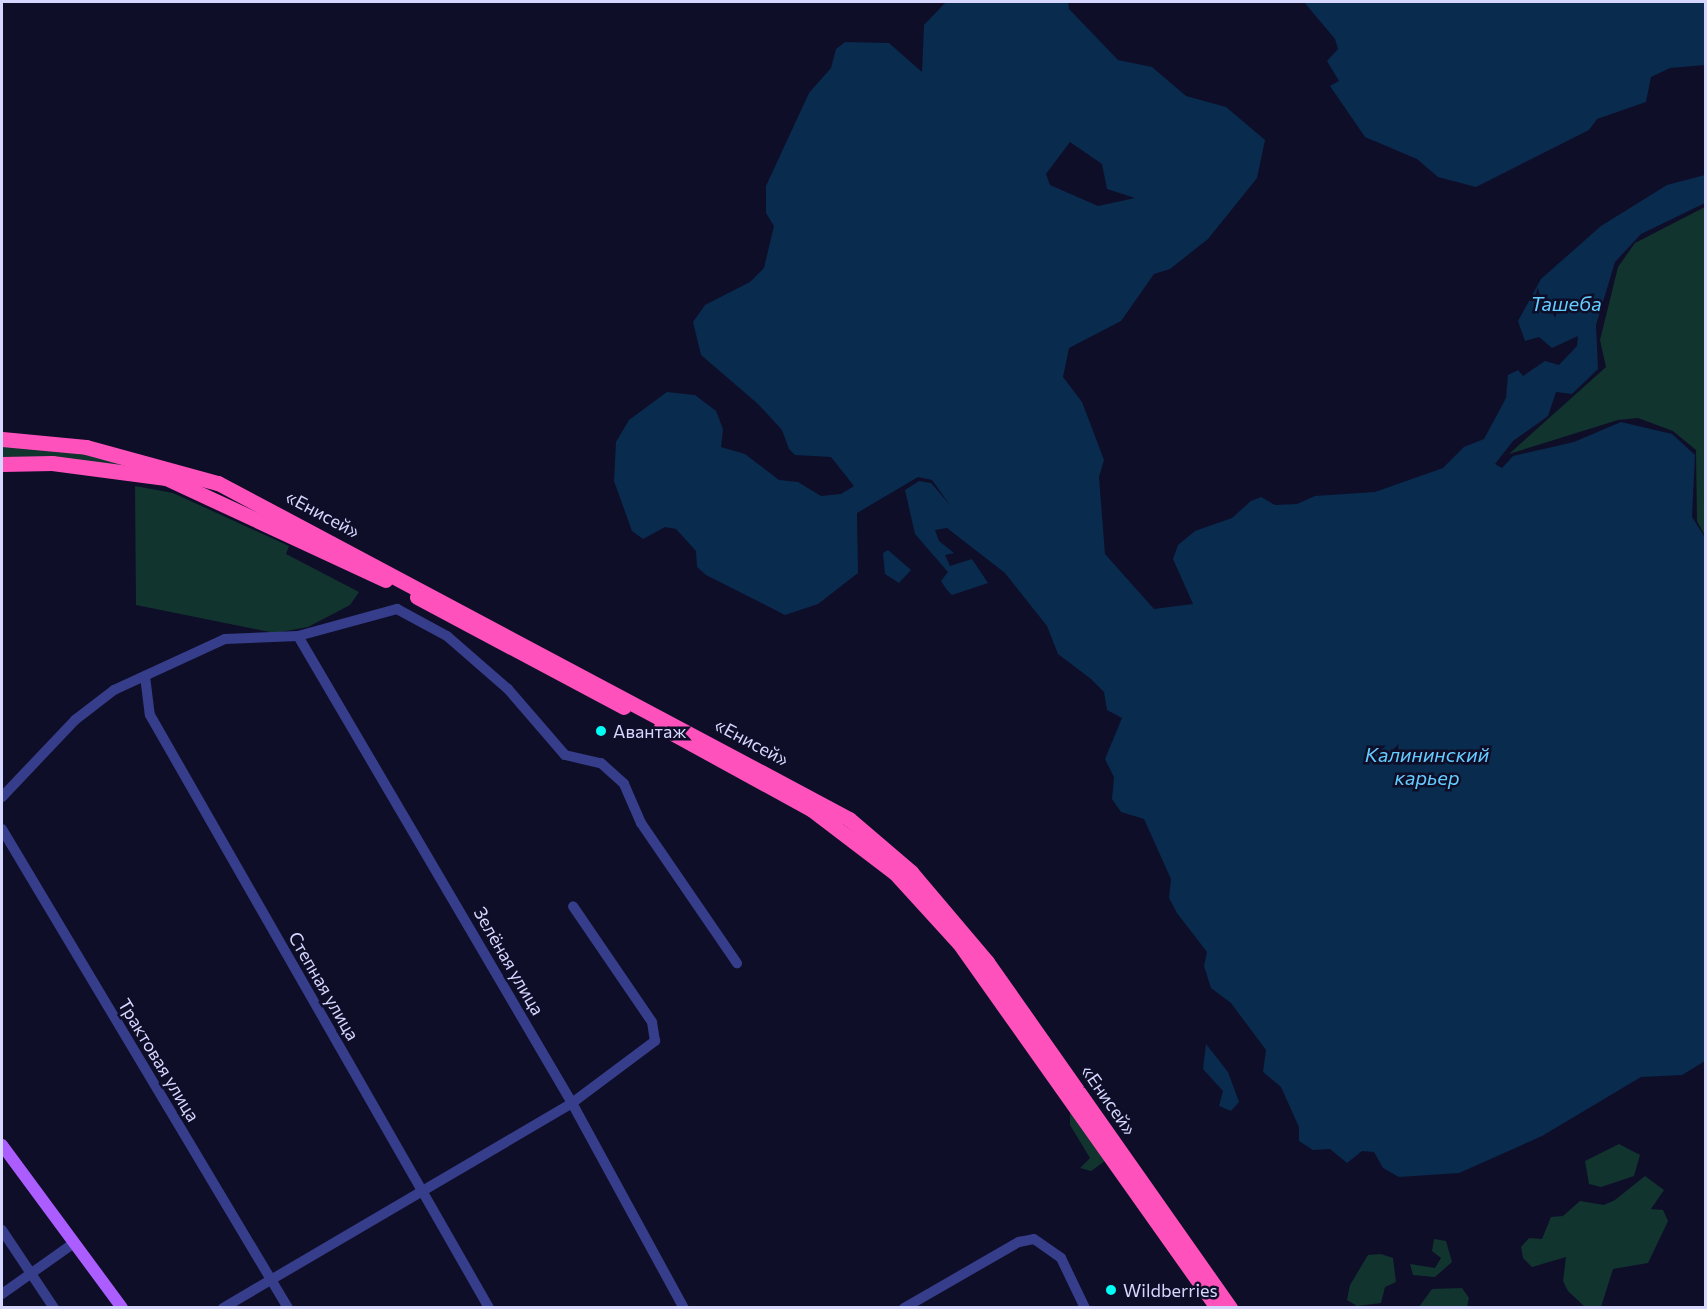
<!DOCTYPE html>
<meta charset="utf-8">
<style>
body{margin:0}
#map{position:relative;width:1707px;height:1309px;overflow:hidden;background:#0f0e29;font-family:Commissioner,sans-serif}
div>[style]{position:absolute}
.green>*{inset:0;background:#11342e}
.water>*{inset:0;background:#082b4e}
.minor>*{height:10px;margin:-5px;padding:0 5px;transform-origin:5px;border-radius:5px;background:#363e8b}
.major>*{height:12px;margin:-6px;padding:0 6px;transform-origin:6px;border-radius:6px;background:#ac5dff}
.highway>*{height:15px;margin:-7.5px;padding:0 7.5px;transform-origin:7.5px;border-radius:7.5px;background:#ff51bc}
.dots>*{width:16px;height:16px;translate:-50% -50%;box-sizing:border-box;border:3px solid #0f0e29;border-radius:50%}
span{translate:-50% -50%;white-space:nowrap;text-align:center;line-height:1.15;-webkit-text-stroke:5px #0f0e29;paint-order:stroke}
.street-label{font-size:18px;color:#d6d7ff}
.poi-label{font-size:18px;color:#d6d7ff}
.left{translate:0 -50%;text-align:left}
.water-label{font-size:20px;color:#64cdff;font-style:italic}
.frame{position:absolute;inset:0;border:3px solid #d6d7ff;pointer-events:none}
</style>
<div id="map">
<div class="green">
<div style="clip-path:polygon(1705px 207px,1705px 536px,1697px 521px,1696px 450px,1673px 431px,1638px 418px,1618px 420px,1509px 454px,1606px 367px,1600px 340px,1618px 267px,1635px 243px)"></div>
<div style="clip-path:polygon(2px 443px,43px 445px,166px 468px,2px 460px)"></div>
<div style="clip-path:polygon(135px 486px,173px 493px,289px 546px,286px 554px,359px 592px,350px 605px,308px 627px,275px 633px,136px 605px)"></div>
<div style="clip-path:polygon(1070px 1110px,1105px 1161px,1091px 1171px,1080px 1168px,1090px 1158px,1070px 1125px)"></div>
<div style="clip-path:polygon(1619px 1144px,1640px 1155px,1634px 1176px,1601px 1187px,1589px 1184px,1585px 1161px)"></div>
<div style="clip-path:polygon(1645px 1176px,1664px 1190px,1651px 1209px,1663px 1210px,1668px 1221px,1648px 1263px,1613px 1269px,1601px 1307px,1585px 1307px,1568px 1291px,1563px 1281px,1566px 1257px,1532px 1267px,1523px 1258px,1521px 1247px,1529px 1238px,1542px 1239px,1551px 1217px,1563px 1216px,1580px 1201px,1604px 1205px,1615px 1200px)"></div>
<div style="clip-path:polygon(1434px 1239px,1446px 1241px,1452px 1262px,1435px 1277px,1413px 1275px,1410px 1264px,1435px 1268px,1441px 1258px,1432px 1251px)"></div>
<div style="clip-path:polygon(1381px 1254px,1393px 1258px,1396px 1282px,1385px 1287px,1381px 1303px,1357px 1306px,1347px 1300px,1350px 1285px,1368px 1255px)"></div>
<div style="clip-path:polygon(1462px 1288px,1469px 1298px,1467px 1307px,1419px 1307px,1432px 1289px)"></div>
</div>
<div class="water">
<div style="clip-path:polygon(evenodd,946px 2px,1068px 2px,1069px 9px,1118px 60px,1152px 67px,1186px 96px,1226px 107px,1265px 140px,1257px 178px,1208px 239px,1170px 269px,1154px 274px,1121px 321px,1069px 348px,1063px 377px,1082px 402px,1104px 460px,1099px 477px,1105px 554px,1154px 609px,1193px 604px,1173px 559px,1178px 545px,1195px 531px,1232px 518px,1251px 501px,1261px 497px,1275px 505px,1297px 504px,1315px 496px,1375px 492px,1443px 468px,1464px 447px,1484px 439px,1506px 398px,1508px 375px,1518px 370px,1523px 376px,1545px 361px,1559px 365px,1577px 346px,1578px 336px,1552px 348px,1539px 337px,1525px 341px,1518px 321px,1541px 279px,1601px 226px,1667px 185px,1705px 175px,1705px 203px,1641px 234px,1615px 262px,1596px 325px,1598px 369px,1572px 394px,1556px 392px,1548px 416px,1513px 441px,1495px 464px,1502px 468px,1513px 456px,1574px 442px,1621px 422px,1672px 434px,1695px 455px,1692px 517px,1706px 539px,1706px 1060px,1700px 1064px,1682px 1075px,1641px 1077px,1542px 1136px,1459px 1173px,1399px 1177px,1383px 1168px,1374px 1152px,1362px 1151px,1347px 1163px,1330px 1149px,1313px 1150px,1299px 1141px,1299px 1127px,1281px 1087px,1263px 1072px,1266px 1050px,1231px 1003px,1211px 988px,1204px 966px,1207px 952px,1177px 913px,1169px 898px,1171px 879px,1144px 819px,1121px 812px,1112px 799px,1114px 777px,1105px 759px,1122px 718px,1107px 710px,1104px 692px,1091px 679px,1058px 654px,1047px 626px,1005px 573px,947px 528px,935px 530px,939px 541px,954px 553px,945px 555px,950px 566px,972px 559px,988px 583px,952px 595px,947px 590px,941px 581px,948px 572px,915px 534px,905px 490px,919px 481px,931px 483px,950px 505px,932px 480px,918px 477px,857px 513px,858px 573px,818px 604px,785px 615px,706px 575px,697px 567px,696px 551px,676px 529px,665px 527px,643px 539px,632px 531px,614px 481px,616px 442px,629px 420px,667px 392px,695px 395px,716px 411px,723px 429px,721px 447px,745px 454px,779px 480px,798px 482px,821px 496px,841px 494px,854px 486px,831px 457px,795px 455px,789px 449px,782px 430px,758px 404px,701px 355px,693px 322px,705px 305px,750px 282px,764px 268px,774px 226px,766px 213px,766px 186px,809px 93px,831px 68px,836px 49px,845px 42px,889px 43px,922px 72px,924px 25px,946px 2px,1070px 142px,1102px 164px,1107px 189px,1135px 198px,1098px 206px,1050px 185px,1046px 174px,1070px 142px)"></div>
<div style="clip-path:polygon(1304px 2px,1705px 2px,1705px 65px,1670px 68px,1651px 77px,1646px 102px,1597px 119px,1589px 130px,1476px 187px,1438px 177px,1417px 159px,1365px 137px,1330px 86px,1339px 81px,1327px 61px,1338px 49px,1335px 39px)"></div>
<div style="clip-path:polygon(888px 550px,911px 570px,899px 583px,885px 574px,883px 553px)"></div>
<div style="clip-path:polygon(1206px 1044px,1228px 1072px,1239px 1102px,1231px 1111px,1219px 1106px,1223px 1091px,1203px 1069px)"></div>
</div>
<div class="minor">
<div style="left:298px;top:636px;width:541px;rotate:59.6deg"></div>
<div style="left:572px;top:1103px;width:234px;rotate:61.4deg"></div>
<div style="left:145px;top:676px;width:39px;rotate:83deg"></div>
<div style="left:150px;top:715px;width:683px;rotate:60.24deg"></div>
<div style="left:2px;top:797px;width:106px;rotate:-46.5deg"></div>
<div style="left:75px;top:720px;width:49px;rotate:-37.6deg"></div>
<div style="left:114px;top:690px;width:122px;rotate:-24.7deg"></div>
<div style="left:225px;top:639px;width:73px;rotate:-2.4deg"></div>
<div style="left:298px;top:636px;width:103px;rotate:-15.3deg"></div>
<div style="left:397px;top:609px;width:57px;rotate:28.4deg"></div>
<div style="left:447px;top:636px;width:81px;rotate:41deg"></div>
<div style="left:508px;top:689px;width:87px;rotate:49.2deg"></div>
<div style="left:565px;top:755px;width:37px;rotate:13deg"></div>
<div style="left:601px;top:763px;width:31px;rotate:42deg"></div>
<div style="left:624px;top:784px;width:43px;rotate:66.4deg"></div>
<div style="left:641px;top:823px;width:170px;rotate:55.6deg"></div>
<div style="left:2px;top:829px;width:558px;rotate:59.16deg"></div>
<div style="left:2px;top:1230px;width:94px;rotate:56.3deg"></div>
<div style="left:2px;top:1294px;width:88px;rotate:-35.3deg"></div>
<div style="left:223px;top:1308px;width:405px;rotate:-30.4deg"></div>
<div style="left:572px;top:1103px;width:104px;rotate:-36.8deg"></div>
<div style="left:655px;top:1041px;width:19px;rotate:-99deg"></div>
<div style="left:652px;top:1022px;width:140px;rotate:-124.3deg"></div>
<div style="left:904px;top:1308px;width:133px;rotate:-29.9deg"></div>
<div style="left:1019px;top:1242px;width:15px;rotate:-11deg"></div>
<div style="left:1034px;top:1239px;width:33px;rotate:35deg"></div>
<div style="left:1061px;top:1258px;width:55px;rotate:64.4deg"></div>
</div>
<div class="major">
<div style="left:2px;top:1145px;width:202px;rotate:53.6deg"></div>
</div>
<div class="highway">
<div style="left:2px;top:439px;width:84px;rotate:5.4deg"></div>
<div style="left:86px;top:447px;width:137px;rotate:15.3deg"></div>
<div style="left:218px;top:483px;width:715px;rotate:28.03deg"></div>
<div style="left:849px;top:819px;width:82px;rotate:40.5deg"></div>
<div style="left:911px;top:872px;width:118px;rotate:49.8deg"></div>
<div style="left:987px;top:962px;width:423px;rotate:54.9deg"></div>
<div style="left:2px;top:464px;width:50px;rotate:-1.1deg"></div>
<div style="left:52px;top:463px;width:115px;rotate:7.5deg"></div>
<div style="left:166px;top:478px;width:242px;rotate:24.9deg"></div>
<div style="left:417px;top:597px;width:234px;rotate:28deg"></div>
<div style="left:661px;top:727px;width:171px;rotate:28.7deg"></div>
<div style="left:811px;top:809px;width:106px;rotate:37.3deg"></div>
<div style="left:895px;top:873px;width:95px;rotate:47.6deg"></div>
<div style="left:959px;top:943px;width:447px;rotate:54.7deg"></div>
</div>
<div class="dots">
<div style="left:601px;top:731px;background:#02fff5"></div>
<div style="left:1111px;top:1290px;background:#02fff5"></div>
</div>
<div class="street-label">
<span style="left:323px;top:514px;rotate:28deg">«Енисей»</span>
<span style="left:752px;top:742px;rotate:28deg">«Енисей»</span>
<span style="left:509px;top:961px;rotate:60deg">Зелёная улица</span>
<span style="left:324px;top:986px;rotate:60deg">Степная улица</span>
<span style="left:159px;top:1060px;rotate:59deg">Трактовая улица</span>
<span style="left:1109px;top:1100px;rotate:55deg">«Енисей»</span>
</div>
<div class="poi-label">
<span class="left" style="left:613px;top:731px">Авантаж</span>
<span class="left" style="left:1123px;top:1290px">Wildberries</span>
</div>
<div class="water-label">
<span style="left:1566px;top:303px">Ташеба</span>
<span style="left:1427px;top:766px">Калининский<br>карьер</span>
</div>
<div class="frame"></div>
</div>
